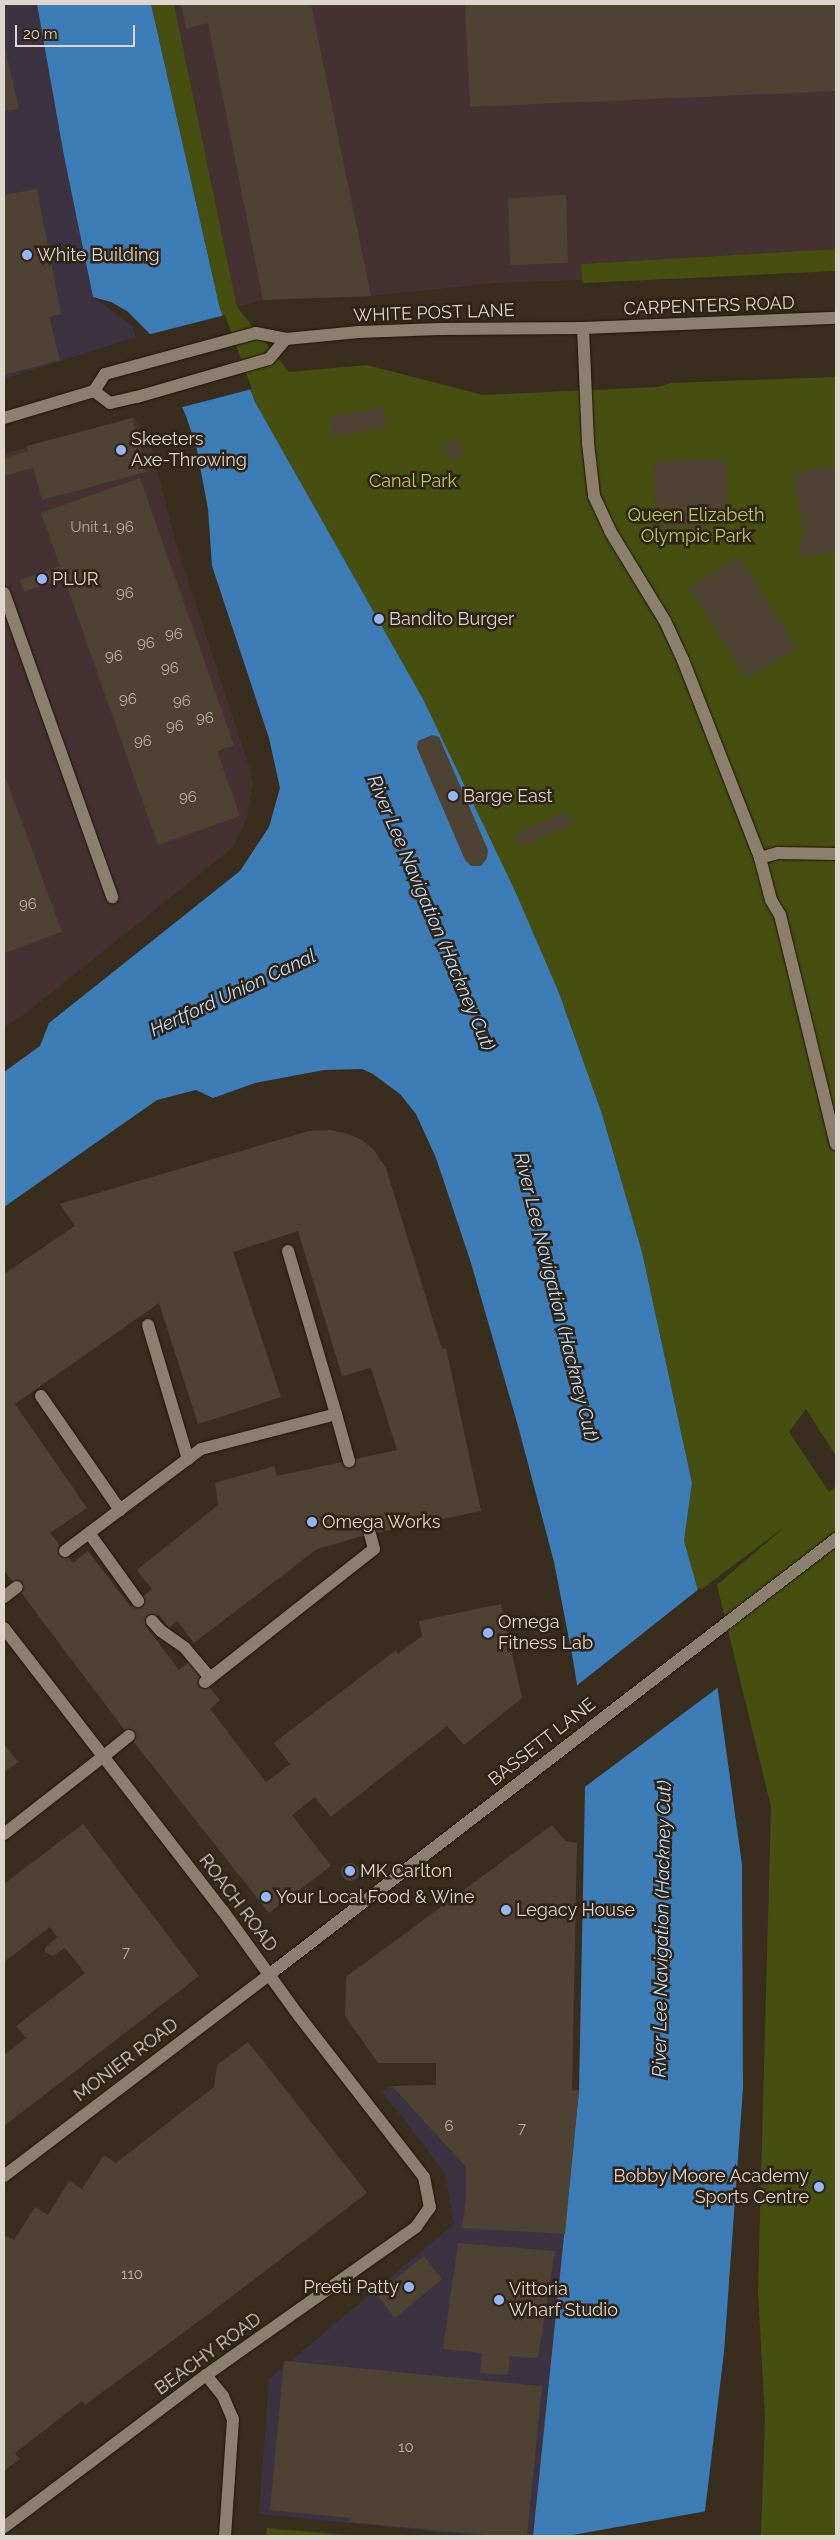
<!DOCTYPE html>
<style>
body{margin:0}
#map{position:relative;width:840px;height:2540px;overflow:hidden;background:#392d1e;font-family:Raleway,sans-serif}
div>[style]{position:absolute}
.commercial>*{inset:0;background:#3d3241}
.industrial>*{inset:0;background:#453131}
.green>*{inset:0;background:#464f10}
.water>*{inset:0;background:#3c7db8}
.pier>*{inset:0;background:#392d1e}
.building>*{inset:0;background:#4e4232}
.round{border-radius:50%}
.roads{filter:drop-shadow(0 0 1px #201507) drop-shadow(0 0 1px #201507)}
.lane>*{height:12px;margin:-6px;padding:0 6px;transform-origin:6px;border-radius:6px;background:#8c7f6e}
.street>*{height:12px;margin:-6px;padding:0 6px;transform-origin:6px;border-radius:6px;background:#8c7f6e}
.secondary>*{height:12px;margin:-6px;padding:0 6px;transform-origin:6px;border-radius:6px;background:#8c7f6e}
.dots>*{width:14px;height:14px;translate:-50% -50%;box-sizing:border-box;border:2px solid #2e2315;border-radius:50%}
span{translate:-50% -50%;white-space:nowrap;text-align:center;line-height:1.15;-webkit-text-stroke:5px #2e2315;paint-order:stroke}
.number-label{font-size:15px;color:#bab1a6}
.number-label span{-webkit-text-stroke-width:0}
.poi-label{font-size:18px;color:#ded6cd}
.left{translate:0 -50%;text-align:left}
.right{translate:-100% -50%;text-align:right}
.street-label{font-size:18px;color:#ded6cd}
.park-label{font-size:18px;color:#bacd59}
.water-label{font-size:19px;color:#bddeff;font-style:italic}
.frame{position:absolute;inset:0;border:5px solid #ded6cd;pointer-events:none}
.scale{position:absolute;left:15px;top:25px;width:120px;height:22px;box-sizing:border-box;border:2px solid #ded6cd;border-top:0;padding-left:6px;font-size:15px;line-height:18px;white-space:nowrap;color:#ded6cd;-webkit-text-stroke:4px #2e2315;paint-order:stroke}
</style>
<div id="map">
<div class="commercial">
<div style="clip-path:polygon(4px 4px,37px 4px,64px 156px,93px 297px,132px 326px,136px 337px,4px 379px)"></div>
<div style="clip-path:polygon(436px 2085px,579px 2090px,533px 2536px,478px 2536px,259px 2514px,269px 2379px,454px 2224px,445px 2173px,382px 2091px,392px 2086px)"></div>
</div>
<div class="industrial">
<div style="clip-path:polygon(174px 4px,836px 4px,836px 249px,582px 264px,582px 280px,496px 283px,371px 296px,263px 300px,237px 307px)"></div>
<div style="clip-path:polygon(134px 417px,151px 445px,176px 544px,247px 760px,253px 781px,247px 818px,232px 848px,227px 852px,25px 1014px,4px 1027px,4px 454px)"></div>
</div>
<div class="green">
<div style="clip-path:polygon(151px 4px,174px 4px,237px 307px,289px 372px,367px 365px,483px 395px,658px 387px,671px 383px,836px 377px,836px 1456px,806px 1409px,789px 1432px,829px 1492px,836px 1486px,836px 2536px,761px 2536px,765px 2419px,758px 2291px,771px 1807px,717px 1585px,787px 1525px,698px 1592px,684px 1541px,692px 1483px,642px 1252px,602px 1114px,559px 993px,423px 699px,255px 402px,220px 309px)"></div>
<div style="clip-path:polygon(836px 249px,836px 271px,584px 283px,582px 280px,581px 264px)"></div>
<div style="clip-path:polygon(267px 2528px,358px 2536px,266px 2536px)"></div>
</div>
<div class="water">
<div style="clip-path:polygon(37px 4px,151px 4px,220px 309px,255px 402px,423px 699px,515px 891px,559px 993px,602px 1114px,642px 1252px,692px 1483px,684px 1541px,710px 1633px,742px 1865px,743px 2088px,724px 2352px,702px 2536px,533px 2536px,579px 2090px,586px 1740px,573px 1660px,554px 1562px,518px 1426px,471px 1263px,436px 1158px,416px 1114px,400px 1094px,373px 1074px,362px 1069px,324px 1070px,255px 1083px,213px 1098px,196px 1090px,157px 1100px,4px 1207px,4px 1072px,40px 1046px,49px 1023px,240px 871px,269px 827px,280px 788px,269px 738px,212px 566px,208px 509px,196px 445px,186px 416px,149px 333px,127px 311px,111px 302px,93px 297px,64px 156px)"></div>
</div>
<div class="pier">
<div style="clip-path:polygon(225px 315px,252px 389px,179px 408px,147px 335px)"></div>
<div style="clip-path:polygon(700px 1588px,712px 1632px,720px 1686px,582px 1789px,583px 1740px,575px 1687px)"></div>
<div style="clip-path:polygon(707px 2511px,704px 2536px,567px 2536px)"></div>
</div>
<div class="building">
<div style="clip-path:polygon(181px 4px,311px 4px,371px 296px,263px 300px,208px 23px,186px 29px)"></div>
<div style="clip-path:polygon(465px 4px,836px 4px,836px 91px,470px 107px)"></div>
<div style="clip-path:polygon(4px 43px,19px 109px,4px 111px)"></div>
<div style="clip-path:polygon(37px 189px,61px 314px,49px 317px,60px 360px,4px 375px,4px 195px)"></div>
<div style="clip-path:polygon(566px 195px,568px 263px,510px 265px,508px 198px)"></div>
<div style="clip-path:polygon(384px 407px,387px 427px,333px 437px,329px 416px)"></div>
<div style="clip-path:polygon(132px 418px,146px 472px,42px 500px,33px 468px,4px 476px,4px 458px,28px 451px,27px 446px)"></div>
<div style="clip-path:polygon(458px 439px,464px 454px,448px 460px,443px 444px)"></div>
<div style="clip-path:polygon(726px 459px,728px 524px,656px 527px,654px 461px)"></div>
<div style="clip-path:polygon(835px 466px,836px 551px,800px 557px,797px 539px,804px 538px,793px 472px)"></div>
<div style="clip-path:polygon(140px 478px,234px 745px,217px 751px,240px 816px,158px 845px,64px 578px,24px 592px,20px 580px,60px 566px,41px 513px)"></div>
<div style="clip-path:polygon(739px 556px,797px 647px,747px 679px,689px 588px)"></div>
<div style="clip-path:polygon(432px 735px,439px 737px,488px 850px,487px 858px,481px 866px,471px 866px,465px 860px,417px 748px,418px 741px)"></div>
<div style="clip-path:polygon(4px 773px,62px 932px,4px 953px)"></div>
<div style="clip-path:polygon(567px 811px,573px 825px,520px 847px,514px 834px)"></div>
<div style="clip-path:polygon(evenodd,330px 1130px,349px 1134px,362px 1140px,374px 1150px,386px 1168px,442px 1349px,446px 1348px,481px 1511px,370px 1534px,317px 1549px,194px 1643px,177px 1621px,169px 1628px,159px 1615px,145px 1625px,179px 1670px,189px 1662px,220px 1700px,210px 1709px,266px 1782px,290px 1764px,274px 1743px,396px 1650px,398px 1654px,422px 1636px,419px 1621px,501px 1604px,522px 1698px,464px 1745px,447px 1726px,331px 1817px,315px 1797px,292px 1815px,331px 1866px,269px 1913px,129px 1736px,4px 1570px,4px 1274px,75px 1226px,60px 1204px,309px 1131px,330px 1130px,298px 1231px,342px 1376px,371px 1368px,397px 1450px,277px 1476px,274px 1466px,215px 1483px,218px 1505px,137px 1570px,152px 1589px,131px 1607px,88px 1551px,73px 1563px,50px 1533px,87px 1508px,15px 1404px,159px 1303px,198px 1424px,281px 1397px,233px 1252px,298px 1231px)"></div>
<div style="clip-path:polygon(4px 1744px,18px 1762px,4px 1772px)"></div>
<div style="clip-path:polygon(83px 1824px,199px 1976px,4px 2126px,4px 2055px,26px 2038px,16px 2026px,85px 1973px,65px 1948px,53px 1956px,45px 1952px,45px 1948px,57px 1937px,50px 1927px,4px 1962px,4px 1884px)"></div>
<div style="clip-path:polygon(552px 1825px,566px 1841px,577px 1843px,572px 2091px,579px 2090px,565px 2234px,462px 2228px,466px 2200px,466px 2167px,392px 2086px,436px 2085px,436px 2063px,378px 2063px,345px 2016px,346px 1977px)"></div>
<div class="round" style="left:341px;top:1863px;width:18px;height:18px"></div>
<div style="clip-path:polygon(248px 2042px,367px 2193px,214px 2310px,85px 2405px,82px 2401px,15px 2453px,20px 2459px,4px 2471px,4px 2235px,14px 2240px,35px 2207px,48px 2215px,69px 2181px,82px 2189px,104px 2155px,116px 2163px,214px 2087px,217px 2065px)"></div>
<div style="clip-path:polygon(458px 2243px,555px 2251px,538px 2358px,510px 2356px,508px 2375px,480px 2373px,482px 2353px,443px 2349px)"></div>
<div style="clip-path:polygon(424px 2256px,442px 2279px,395px 2318px,376px 2294px)"></div>
<div style="clip-path:polygon(284px 2361px,542px 2386px,527px 2536px,497px 2536px,349px 2522px,350px 2518px,270px 2510px)"></div>
</div>
<div class="roads">
<div class="lane">
<div style="left:4px;top:593px;width:323px;rotate:70.4deg"></div>
<div style="left:760px;top:858px;width:19px;rotate:-16deg"></div>
<div style="left:778px;top:853px;width:58px;rotate:1deg"></div>
<div style="left:288px;top:1251px;width:170px;rotate:73.6deg"></div>
<div style="left:148px;top:1325px;width:140px;rotate:73.4deg"></div>
<div style="left:41px;top:1396px;width:139px;rotate:55.3deg"></div>
<div style="left:89px;top:1533px;width:84px;rotate:54.2deg"></div>
<div style="left:65px;top:1551px;width:170px;rotate:-36.9deg"></div>
<div style="left:201px;top:1449px;width:139px;rotate:-14.5deg"></div>
<div style="left:336px;top:1414px;width:49px;rotate:74.5deg"></div>
<div style="left:4px;top:1597px;width:16px;rotate:-38deg"></div>
<div style="left:152px;top:1621px;width:13px;rotate:48deg"></div>
<div style="left:161px;top:1631px;width:29px;rotate:35deg"></div>
<div style="left:185px;top:1648px;width:39px;rotate:50deg"></div>
<div style="left:205px;top:1682px;width:215px;rotate:-38.2deg"></div>
<div style="left:374px;top:1549px;width:16px;rotate:-105deg"></div>
<div style="left:104px;top:1756px;width:32px;rotate:-39deg"></div>
</div>
<div class="street">
<div style="left:583px;top:328px;width:115px;rotate:87.5deg"></div>
<div style="left:588px;top:443px;width:53px;rotate:83.5deg"></div>
<div style="left:594px;top:496px;width:38px;rotate:65deg"></div>
<div style="left:610px;top:531px;width:105px;rotate:58.6deg"></div>
<div style="left:665px;top:621px;width:43px;rotate:65.2deg"></div>
<div style="left:683px;top:660px;width:212px;rotate:68.7deg"></div>
<div style="left:760px;top:858px;width:43px;rotate:75.3deg"></div>
<div style="left:771px;top:900px;width:17px;rotate:59deg"></div>
<div style="left:780px;top:915px;width:236px;rotate:76.3deg"></div>
<div style="left:4px;top:1628px;width:358px;rotate:52.3deg"></div>
<div style="left:223px;top:1911px;width:130px;rotate:54.1deg"></div>
<div style="left:299px;top:2016px;width:204px;rotate:52.2deg"></div>
<div style="left:424px;top:2177px;width:31px;rotate:79deg"></div>
<div style="left:430px;top:2207px;width:24px;rotate:125deg"></div>
<div style="left:416px;top:2227px;width:257px;rotate:144.8deg"></div>
<div style="left:206px;top:2375px;width:253px;rotate:143deg"></div>
<div style="left:4px;top:1834px;width:127px;rotate:-38deg"></div>
<div style="left:4px;top:2176px;width:334px;rotate:-37.2deg"></div>
<div style="left:270px;top:1974px;width:714px;rotate:-37.54deg"></div>
<div style="left:206px;top:2375px;width:27px;rotate:51deg"></div>
<div style="left:223px;top:2396px;width:25px;rotate:67deg"></div>
<div style="left:233px;top:2419px;width:117px;rotate:93.9deg"></div>
</div>
<div class="secondary">
<div style="left:94px;top:391px;width:20px;rotate:37deg"></div>
<div style="left:110px;top:403px;width:28px;rotate:-13deg"></div>
<div style="left:137px;top:397px;width:137px;rotate:-16.1deg"></div>
<div style="left:269px;top:359px;width:26px;rotate:-50deg"></div>
<div style="left:4px;top:418px;width:94px;rotate:-16.7deg"></div>
<div style="left:94px;top:391px;width:20px;rotate:-57deg"></div>
<div style="left:105px;top:374px;width:156px;rotate:-15.2deg"></div>
<div style="left:256px;top:333px;width:31px;rotate:11deg"></div>
<div style="left:286px;top:339px;width:73px;rotate:-5.5deg"></div>
<div style="left:359px;top:332px;width:80px;rotate:-2.1deg"></div>
<div style="left:439px;top:329px;width:144px;rotate:-0.4deg"></div>
<div style="left:583px;top:328px;width:253px;rotate:-2.3deg"></div>
</div>
</div>
<div class="dots">
<div style="left:27px;top:255px;background:#95b6fd"></div>
<div style="left:121px;top:450px;background:#95b6fd"></div>
<div style="left:42px;top:579px;background:#95b6fd"></div>
<div style="left:379px;top:619px;background:#95b6fd"></div>
<div style="left:453px;top:796px;background:#95b6fd"></div>
<div style="left:312px;top:1522px;background:#95b6fd"></div>
<div style="left:488px;top:1633px;background:#95b6fd"></div>
<div style="left:350px;top:1871px;background:#95b6fd"></div>
<div style="left:266px;top:1897px;background:#95b6fd"></div>
<div style="left:506px;top:1910px;background:#95b6fd"></div>
<div style="left:819px;top:2187px;background:#95b6fd"></div>
<div style="left:409px;top:2287px;background:#95b6fd"></div>
<div style="left:499px;top:2300px;background:#95b6fd"></div>
</div>
<div class="number-label">
<span style="left:102px;top:528px">Unit 1, 96</span>
<span style="left:125px;top:594px">96</span>
<span style="left:174px;top:635px">96</span>
<span style="left:146px;top:644px">96</span>
<span style="left:114px;top:657px">96</span>
<span style="left:170px;top:669px">96</span>
<span style="left:128px;top:700px">96</span>
<span style="left:182px;top:702px">96</span>
<span style="left:205px;top:719px">96</span>
<span style="left:175px;top:727px">96</span>
<span style="left:143px;top:742px">96</span>
<span style="left:188px;top:798px">96</span>
<span style="left:28px;top:905px">96</span>
<span style="left:126px;top:1953px">7</span>
<span style="left:449px;top:2127px">6</span>
<span style="left:522px;top:2129px">7</span>
<span style="left:132px;top:2275px">110</span>
<span style="left:406px;top:2448px">10</span>
</div>
<div class="poi-label">
<span class="left" style="left:37px;top:255px">White Building</span>
<span class="left" style="left:131px;top:450px">Skeeters<br>Axe-Throwing</span>
<span class="left" style="left:52px;top:579px">PLUR</span>
<span class="left" style="left:389px;top:619px">Bandito Burger</span>
<span class="left" style="left:463px;top:796px">Barge East</span>
<span class="left" style="left:322px;top:1522px">Omega Works</span>
<span class="left" style="left:498px;top:1633px">Omega<br>Fitness Lab</span>
<span class="left" style="left:360px;top:1871px">MK Carlton</span>
<span class="left" style="left:276px;top:1897px">Your Local Food &amp; Wine</span>
<span class="left" style="left:516px;top:1910px">Legacy House</span>
<span class="right" style="left:809px;top:2187px">Bobby Moore Academy<br>Sports Centre</span>
<span class="right" style="left:399px;top:2287px">Preeti Patty</span>
<span class="left" style="left:509px;top:2300px">Vittoria<br>Wharf Studio</span>
</div>
<div class="street-label">
<span style="left:709px;top:306px;rotate:-2deg">CARPENTERS ROAD</span>
<span style="left:434px;top:313px;rotate:-2deg">WHITE POST LANE</span>
<span style="left:542px;top:1742px;rotate:-38deg">BASSETT LANE</span>
<span style="left:238px;top:1903px;rotate:53deg">ROACH ROAD</span>
<span style="left:126px;top:2060px;rotate:-37deg">MONIER ROAD</span>
<span style="left:208px;top:2354px;rotate:-36deg">BEACHY ROAD</span>
</div>
<div class="park-label">
<span style="left:413px;top:481px">Canal Park</span>
<span style="left:696px;top:526px">Queen Elizabeth<br>Olympic Park</span>
</div>
<div class="water-label">
<span style="left:431px;top:913px;rotate:67deg">River Lee Navigation (Hackney Cut)</span>
<span style="left:233px;top:993px;rotate:-25deg">Hertford Union Canal</span>
<span style="left:556px;top:1297px;rotate:76deg">River Lee Navigation (Hackney Cut)</span>
<span style="left:662px;top:1929px;rotate:-89deg">River Lee Navigation (Hackney Cut)</span>
</div>
<div class="frame"></div>
<div class="scale">20 m</div>
</div>
